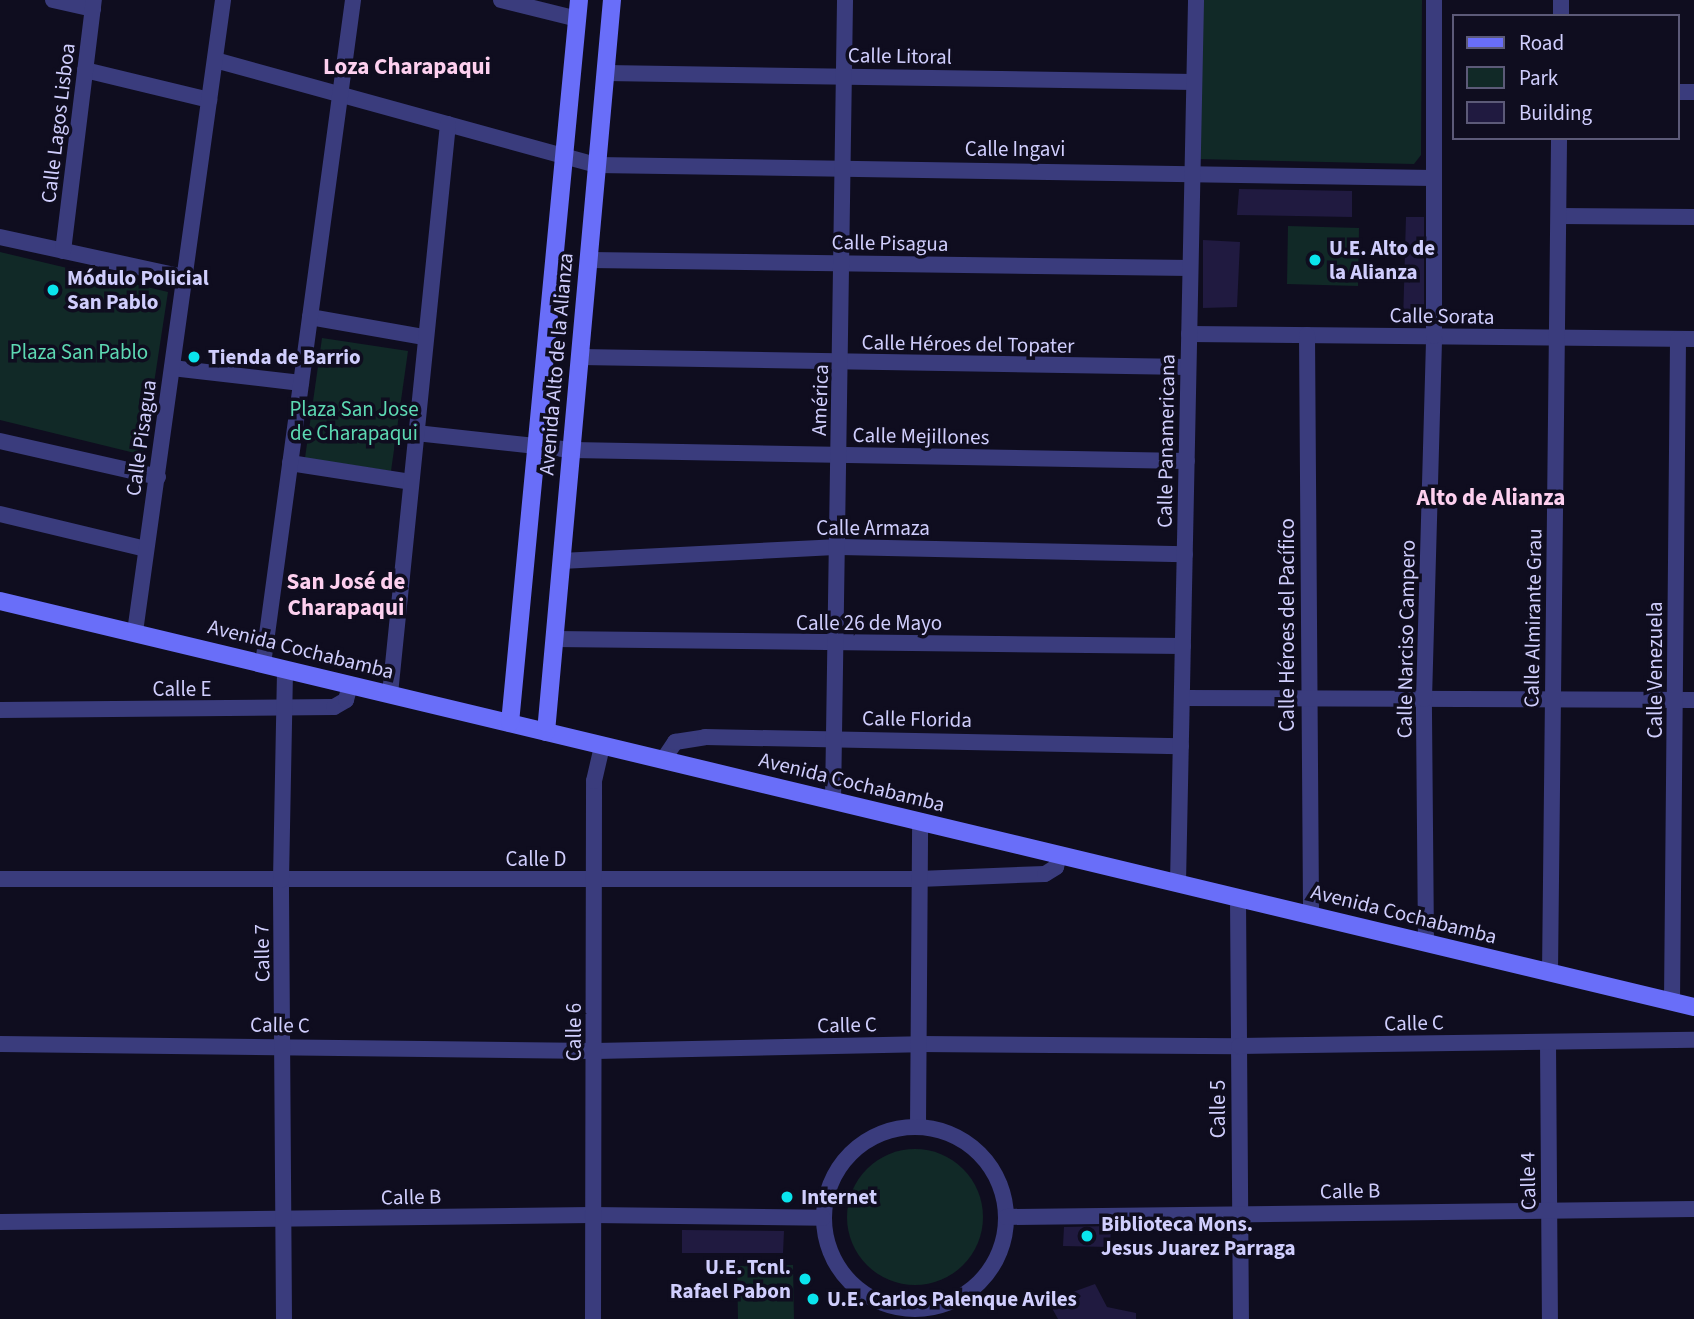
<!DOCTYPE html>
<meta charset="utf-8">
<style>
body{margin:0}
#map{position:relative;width:1694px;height:1319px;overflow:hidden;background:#0f0d1f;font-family:"Source Sans 3",sans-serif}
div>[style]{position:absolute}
.green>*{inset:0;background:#112927}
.round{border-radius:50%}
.building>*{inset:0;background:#201a40}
.street>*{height:16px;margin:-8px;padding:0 8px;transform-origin:8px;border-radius:8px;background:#3a3c7d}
.street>.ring{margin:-8px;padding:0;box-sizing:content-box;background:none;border:16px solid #3a3c7d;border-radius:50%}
.secondary>*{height:18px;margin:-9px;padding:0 9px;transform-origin:9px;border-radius:9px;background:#696ef9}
.dots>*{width:19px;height:19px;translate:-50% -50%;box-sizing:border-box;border:4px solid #0f0d1f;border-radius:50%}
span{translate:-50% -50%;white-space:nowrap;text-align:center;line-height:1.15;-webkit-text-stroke:7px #0f0d1f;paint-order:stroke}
.street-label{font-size:21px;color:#d0cefd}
.poi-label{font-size:21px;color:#d0cefd;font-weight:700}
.left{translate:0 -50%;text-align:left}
.right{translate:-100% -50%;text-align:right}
.park-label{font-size:21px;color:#5dd9b3}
.neighbourhood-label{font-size:23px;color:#fdd0ef;font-weight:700}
.legend{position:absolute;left:1452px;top:14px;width:228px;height:126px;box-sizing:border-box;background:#0f0d1f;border:2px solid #5c5a78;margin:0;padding:9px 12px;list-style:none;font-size:21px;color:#d0cefd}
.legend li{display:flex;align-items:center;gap:14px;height:35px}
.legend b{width:35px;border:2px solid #5c5a78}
</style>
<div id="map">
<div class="green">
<div style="clip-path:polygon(1199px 0,1422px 0,1421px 155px,1414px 164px,1196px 159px)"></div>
<div style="clip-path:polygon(1288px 226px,1359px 228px,1358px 286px,1287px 284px)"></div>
<div style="clip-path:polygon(0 252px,168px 292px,143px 455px,0 420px)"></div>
<div style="clip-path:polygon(322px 338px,408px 351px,391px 471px,305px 458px)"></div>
<div class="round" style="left:847px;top:1149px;width:136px;height:136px"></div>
<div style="clip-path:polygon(793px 1265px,794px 1319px,738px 1319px,737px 1266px)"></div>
</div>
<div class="building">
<div style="clip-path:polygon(1239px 189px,1352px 191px,1352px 217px,1237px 215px)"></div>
<div style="clip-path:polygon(1406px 217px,1424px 217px,1424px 319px,1419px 323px,1403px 323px)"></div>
<div style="clip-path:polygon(1203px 240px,1240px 242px,1237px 307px,1203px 308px)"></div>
<div style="clip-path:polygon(1111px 1226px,1110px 1247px,1063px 1246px,1064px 1227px)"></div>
<div style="clip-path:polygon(682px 1230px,784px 1231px,783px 1253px,682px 1253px)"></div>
<div style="clip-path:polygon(1095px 1284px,1107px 1307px,1136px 1313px,1136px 1319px,1058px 1319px,1048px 1301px)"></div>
</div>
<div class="street">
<div style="left:53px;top:0;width:41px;rotate:12.7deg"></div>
<div style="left:501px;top:0;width:79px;rotate:13.9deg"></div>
<div style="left:1561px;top:16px;width:16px;rotate:-90deg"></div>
<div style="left:215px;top:60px;width:396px;rotate:15.4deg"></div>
<div style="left:597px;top:165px;width:836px;rotate:0.89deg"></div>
<div style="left:85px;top:70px;width:128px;rotate:13.6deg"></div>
<div style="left:606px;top:73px;width:588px;rotate:0.88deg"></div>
<div style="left:1678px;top:92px;width:16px"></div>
<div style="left:1559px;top:216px;width:135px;rotate:0.4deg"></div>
<div style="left:0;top:237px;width:188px;rotate:12.3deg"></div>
<div style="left:63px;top:251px;width:253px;rotate:-83deg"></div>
<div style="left:589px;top:260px;width:601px;rotate:0.76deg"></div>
<div style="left:310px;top:317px;width:116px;rotate:10deg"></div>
<div style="left:1189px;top:334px;width:505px;rotate:0.57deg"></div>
<div style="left:1307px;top:335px;width:580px;rotate:89.6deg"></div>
<div style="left:580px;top:357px;width:608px;rotate:0.94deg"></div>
<div style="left:172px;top:368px;width:130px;rotate:6.6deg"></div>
<div style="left:416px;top:433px;width:157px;rotate:6.2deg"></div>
<div style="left:572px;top:450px;width:615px;rotate:1.02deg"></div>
<div style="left:0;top:441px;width:162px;rotate:12.8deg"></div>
<div style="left:290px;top:463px;width:122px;rotate:8.9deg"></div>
<div style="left:0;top:514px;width:150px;rotate:13.5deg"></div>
<div style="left:561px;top:561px;width:279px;rotate:-2.9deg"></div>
<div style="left:840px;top:547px;width:345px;rotate:1.2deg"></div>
<div style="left:135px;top:632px;width:638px;rotate:-82.07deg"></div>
<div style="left:554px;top:639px;width:629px;rotate:0.64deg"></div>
<div style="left:263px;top:664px;width:670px;rotate:-82.28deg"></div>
<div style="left:390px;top:694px;width:573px;rotate:-84.19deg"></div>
<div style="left:1182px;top:698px;width:512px;rotate:0.22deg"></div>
<div style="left:0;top:710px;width:334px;rotate:-0.5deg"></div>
<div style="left:334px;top:707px;width:14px;rotate:-30deg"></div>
<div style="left:346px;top:700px;width:16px;rotate:-75deg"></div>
<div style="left:663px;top:760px;width:22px;rotate:-56deg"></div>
<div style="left:675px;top:742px;width:30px;rotate:-9deg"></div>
<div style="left:705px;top:737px;width:476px;rotate:1.1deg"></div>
<div style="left:833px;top:801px;width:801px;rotate:-89.14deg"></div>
<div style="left:0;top:879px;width:919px"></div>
<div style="left:919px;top:879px;width:126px;rotate:-2.3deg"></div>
<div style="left:1045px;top:874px;width:13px;rotate:-32deg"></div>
<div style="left:1056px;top:867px;width:12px;rotate:-76deg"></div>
<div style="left:1178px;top:883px;width:883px;rotate:-88.83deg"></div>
<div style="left:1238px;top:898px;width:421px;rotate:89.6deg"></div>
<div style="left:1426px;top:943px;width:244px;rotate:-90.5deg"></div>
<div style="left:1424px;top:699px;width:363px;rotate:-88.4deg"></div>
<div style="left:1434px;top:336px;width:336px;rotate:-90deg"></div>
<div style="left:1550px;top:973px;width:835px;rotate:-89.38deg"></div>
<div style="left:1672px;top:1002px;width:663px;rotate:-89.48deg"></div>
<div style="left:1548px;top:1043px;width:276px;rotate:89.6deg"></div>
<div style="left:0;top:1044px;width:595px;rotate:0.67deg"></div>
<div style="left:595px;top:1051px;width:324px;rotate:-1.2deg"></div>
<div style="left:919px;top:1044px;width:320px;rotate:0.4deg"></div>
<div style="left:1239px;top:1046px;width:455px;rotate:-0.8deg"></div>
<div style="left:918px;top:1126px;width:305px;rotate:-89.6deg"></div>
<div class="ring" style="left:824px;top:1127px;width:166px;height:166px"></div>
<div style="left:1006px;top:1217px;width:688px;rotate:-0.67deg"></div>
<div style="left:0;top:1222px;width:592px;rotate:-0.68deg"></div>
<div style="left:592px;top:1215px;width:231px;rotate:0.7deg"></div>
<div style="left:284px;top:1319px;width:439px;rotate:-90.4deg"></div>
<div style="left:281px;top:880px;width:211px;rotate:-88.9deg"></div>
<div style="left:593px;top:1319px;width:538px;rotate:-89.89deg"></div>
<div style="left:594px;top:781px;width:37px;rotate:-77deg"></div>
</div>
<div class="secondary">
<div style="left:0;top:601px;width:1742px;rotate:13.48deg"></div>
<div style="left:510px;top:723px;width:726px;rotate:-84.55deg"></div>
<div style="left:546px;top:732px;width:735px;rotate:-84.85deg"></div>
</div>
<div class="dots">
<div style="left:1315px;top:260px;background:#0ae4ed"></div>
<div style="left:53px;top:290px;background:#0ae4ed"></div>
<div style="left:194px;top:357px;background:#0ae4ed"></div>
<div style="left:787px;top:1197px;background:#0ae4ed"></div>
<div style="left:1087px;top:1236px;background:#0ae4ed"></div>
<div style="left:805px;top:1279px;background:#0ae4ed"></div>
<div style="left:813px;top:1299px;background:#0ae4ed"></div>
</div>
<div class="street-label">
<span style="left:900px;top:56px;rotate:1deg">Calle Litoral</span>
<span style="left:58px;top:123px;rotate:-83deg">Calle Lagos Lisboa</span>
<span style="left:1015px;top:149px">Calle Ingavi</span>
<span style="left:890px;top:243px;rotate:1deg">Calle Pisagua</span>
<span style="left:1442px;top:316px;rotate:1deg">Calle Sorata</span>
<span style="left:968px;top:344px;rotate:1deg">Calle Héroes del Topater</span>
<span style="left:556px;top:364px;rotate:-85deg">Avenida Alto de la Alianza</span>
<span style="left:820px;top:400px;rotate:-88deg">América</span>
<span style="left:921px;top:436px;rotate:1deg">Calle Mejillones</span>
<span style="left:141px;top:438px;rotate:-82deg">Calle Pisagua</span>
<span style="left:1166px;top:441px;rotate:-89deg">Calle Panamericana</span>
<span style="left:873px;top:528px">Calle Armaza</span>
<span style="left:1533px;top:618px;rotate:-89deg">Calle Almirante Grau</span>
<span style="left:869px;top:623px">Calle 26 de Mayo</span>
<span style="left:1287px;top:625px;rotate:-90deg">Calle Héroes del Pacífico</span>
<span style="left:1406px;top:639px;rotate:-89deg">Calle Narciso Campero</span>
<span style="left:301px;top:649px;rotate:14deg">Avenida Cochabamba</span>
<span style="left:1655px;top:670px;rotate:-90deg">Calle Venezuela</span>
<span style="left:182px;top:689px">Calle E</span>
<span style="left:917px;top:719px;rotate:1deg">Calle Florida</span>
<span style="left:852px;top:782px;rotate:14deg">Avenida Cochabamba</span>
<span style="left:536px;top:859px">Calle D</span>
<span style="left:1404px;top:914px;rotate:14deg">Avenida Cochabamba</span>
<span style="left:262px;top:953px;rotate:-91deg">Calle 7</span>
<span style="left:1414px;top:1023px;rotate:-1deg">Calle C</span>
<span style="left:280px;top:1025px;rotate:1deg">Calle C</span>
<span style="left:847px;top:1025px;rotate:-1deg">Calle C</span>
<span style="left:574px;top:1032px;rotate:-90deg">Calle 6</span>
<span style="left:1218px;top:1109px;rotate:-90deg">Calle 5</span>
<span style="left:1528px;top:1181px;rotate:-91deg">Calle 4</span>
<span style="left:1350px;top:1191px;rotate:-1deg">Calle B</span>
<span style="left:411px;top:1197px;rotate:-1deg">Calle B</span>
</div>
<div class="poi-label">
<span class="left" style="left:1329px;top:260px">U.E. Alto de<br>la Alianza</span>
<span class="left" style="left:67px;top:290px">Módulo Policial<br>San Pablo</span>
<span class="left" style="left:208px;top:357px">Tienda de Barrio</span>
<span class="left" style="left:801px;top:1197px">Internet</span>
<span class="left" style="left:1101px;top:1236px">Biblioteca Mons.<br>Jesus Juarez Parraga</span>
<span class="right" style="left:791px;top:1279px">U.E. Tcnl.<br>Rafael Pabon</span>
<span class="left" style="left:827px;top:1299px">U.E. Carlos Palenque Aviles</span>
</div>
<div class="park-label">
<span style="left:79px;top:352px">Plaza San Pablo</span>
<span style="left:354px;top:421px">Plaza San Jose<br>de Charapaqui</span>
</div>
<div class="neighbourhood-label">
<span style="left:407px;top:67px">Loza Charapaqui</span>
<span style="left:1491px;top:498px">Alto de Alianza</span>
<span style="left:346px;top:595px">San José de<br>Charapaqui</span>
</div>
<ul class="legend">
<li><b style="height:9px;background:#696ef9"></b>Road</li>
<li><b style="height:19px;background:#112927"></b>Park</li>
<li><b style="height:19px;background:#201a40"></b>Building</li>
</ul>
</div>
